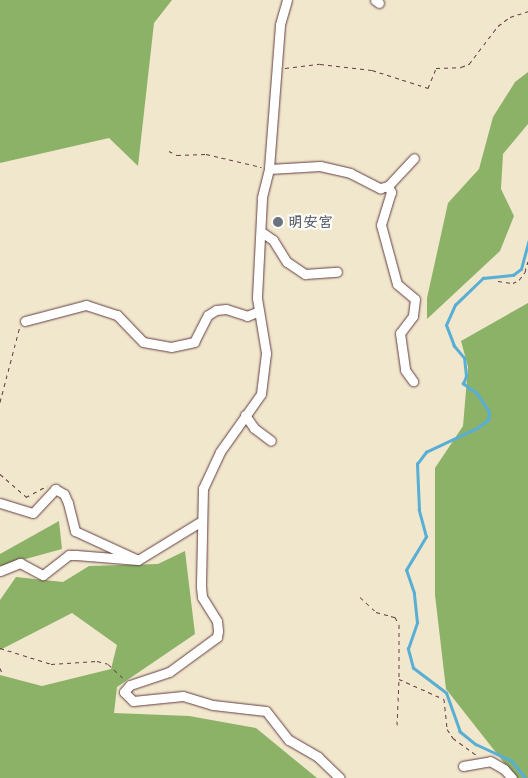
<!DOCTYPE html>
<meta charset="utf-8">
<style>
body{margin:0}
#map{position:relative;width:528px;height:778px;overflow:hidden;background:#f1e7cc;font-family:Delius,"LXGW WenKai TC",sans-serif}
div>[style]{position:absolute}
.forest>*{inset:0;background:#8cb268}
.stream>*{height:2.5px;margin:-1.25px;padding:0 1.25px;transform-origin:1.25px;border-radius:1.25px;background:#59aed5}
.path>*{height:1px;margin-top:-0.5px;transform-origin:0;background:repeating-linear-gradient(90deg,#633d43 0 4px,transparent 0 8px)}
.roads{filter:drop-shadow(0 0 1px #633d43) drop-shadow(0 0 1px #633d43)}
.minor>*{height:9px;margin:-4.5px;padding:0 4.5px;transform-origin:4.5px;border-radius:4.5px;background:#fff}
.dots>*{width:14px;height:14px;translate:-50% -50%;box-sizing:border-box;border:2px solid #fdfcf7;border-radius:50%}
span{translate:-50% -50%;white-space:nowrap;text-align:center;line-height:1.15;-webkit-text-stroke:4.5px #fdfcf7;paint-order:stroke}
.worship-label{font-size:15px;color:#5b616d;font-weight:700}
.left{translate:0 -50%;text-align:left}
</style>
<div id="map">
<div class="forest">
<div style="clip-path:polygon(0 0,172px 0,154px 23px,138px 166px,109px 138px,0 163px)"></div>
<div style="clip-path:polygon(528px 72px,528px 124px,503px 154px,501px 189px,514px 216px,500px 251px,427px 319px,427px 298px,448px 203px,479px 169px,493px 117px,515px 82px)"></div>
<div style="clip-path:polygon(528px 303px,528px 778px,516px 778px,446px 689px,435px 595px,435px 468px,463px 426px,468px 367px,461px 341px)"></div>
<div style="clip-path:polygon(59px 521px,62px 549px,0 566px,0 554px)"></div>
<div style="clip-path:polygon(185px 551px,195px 634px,117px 687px,114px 713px,189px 716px,256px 728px,317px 778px,0 778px,0 675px,42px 686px,111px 669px,117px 645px,72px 613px,0 650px,0 600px,16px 577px,63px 582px,89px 566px,158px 564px)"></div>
</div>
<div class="stream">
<div style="left:525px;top:778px;width:22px;rotate:-129deg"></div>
<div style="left:511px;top:761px;width:38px;rotate:-155deg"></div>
<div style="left:476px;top:745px;width:21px;rotate:-141deg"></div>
<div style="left:460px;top:732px;width:41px;rotate:-109.7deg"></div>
<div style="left:446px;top:693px;width:41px;rotate:-142.9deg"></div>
<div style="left:413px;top:668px;width:20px;rotate:-105deg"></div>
<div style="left:408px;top:649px;width:28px;rotate:-71deg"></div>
<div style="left:417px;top:623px;width:30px;rotate:-96deg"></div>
<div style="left:414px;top:593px;width:24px;rotate:-109deg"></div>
<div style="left:406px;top:570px;width:39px;rotate:-59deg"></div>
<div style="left:426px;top:537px;width:28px;rotate:-105deg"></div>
<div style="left:419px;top:510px;width:46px;rotate:-92.5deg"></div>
<div style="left:417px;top:464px;width:15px;rotate:-53deg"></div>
<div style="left:426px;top:452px;width:56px;rotate:-25.2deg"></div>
<div style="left:477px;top:428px;width:14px;rotate:-36deg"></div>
<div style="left:488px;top:420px;width:8px;rotate:-83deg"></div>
<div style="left:489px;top:412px;width:23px;rotate:-124deg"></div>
<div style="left:476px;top:393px;width:16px;rotate:-145deg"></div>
<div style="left:463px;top:384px;width:9px;rotate:-69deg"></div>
<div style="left:466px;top:376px;width:18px;rotate:-96deg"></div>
<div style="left:464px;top:358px;width:16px;rotate:-130deg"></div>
<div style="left:454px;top:346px;width:22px;rotate:-111deg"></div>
<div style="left:446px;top:325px;width:22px;rotate:-66deg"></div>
<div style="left:455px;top:305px;width:39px;rotate:-44deg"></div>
<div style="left:483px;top:278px;width:30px;rotate:-6deg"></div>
<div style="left:513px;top:275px;width:10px;rotate:-37deg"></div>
<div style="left:521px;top:269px;width:28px;rotate:-75deg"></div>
</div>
<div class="path">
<div style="left:285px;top:68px;width:35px;rotate:-7deg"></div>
<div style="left:320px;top:64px;width:52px;rotate:6.6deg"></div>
<div style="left:372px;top:70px;width:59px;rotate:17.8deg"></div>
<div style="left:428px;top:88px;width:22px;rotate:-68deg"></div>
<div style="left:436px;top:68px;width:25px;rotate:-2deg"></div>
<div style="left:461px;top:67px;width:9px;rotate:-21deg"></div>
<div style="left:469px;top:64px;width:48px;rotate:-52.7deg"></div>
<div style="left:498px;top:26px;width:15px;rotate:-37deg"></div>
<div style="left:510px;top:17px;width:19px;rotate:-18deg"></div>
<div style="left:169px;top:151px;width:9px;rotate:27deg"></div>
<div style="left:177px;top:155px;width:29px;rotate:-2deg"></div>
<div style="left:206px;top:154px;width:57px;rotate:13.3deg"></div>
<div style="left:498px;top:281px;width:15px;rotate:8deg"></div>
<div style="left:513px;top:283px;width:7px;rotate:-27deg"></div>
<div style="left:519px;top:280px;width:10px;rotate:-53deg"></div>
<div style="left:525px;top:272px;width:11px;rotate:-75deg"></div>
<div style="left:0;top:402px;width:79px;rotate:-75.3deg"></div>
<div style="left:0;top:474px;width:35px;rotate:41deg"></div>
<div style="left:26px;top:497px;width:24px;rotate:-28deg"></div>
<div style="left:360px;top:597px;width:22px;rotate:43deg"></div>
<div style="left:376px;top:612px;width:20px;rotate:15deg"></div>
<div style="left:395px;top:617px;width:9px;rotate:63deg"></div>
<div style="left:399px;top:625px;width:53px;rotate:90deg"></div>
<div style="left:0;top:648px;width:53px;rotate:17.4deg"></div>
<div style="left:51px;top:664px;width:46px;rotate:-3.7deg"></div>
<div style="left:97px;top:661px;width:11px;rotate:15deg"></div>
<div style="left:108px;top:664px;width:22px;rotate:43deg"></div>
<div style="left:0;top:668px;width:8px;rotate:67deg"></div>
<div style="left:397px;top:725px;width:46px;rotate:-87.5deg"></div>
<div style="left:399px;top:679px;width:49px;rotate:24deg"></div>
<div style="left:444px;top:699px;width:30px;rotate:84deg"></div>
<div style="left:447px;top:729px;width:11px;rotate:56deg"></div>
<div style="left:453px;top:738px;width:29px;rotate:36deg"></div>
</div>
<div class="roads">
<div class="minor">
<div style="left:287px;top:0;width:26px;rotate:106deg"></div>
<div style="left:280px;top:25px;width:144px;rotate:94.4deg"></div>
<div style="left:269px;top:169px;width:30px;rotate:104deg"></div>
<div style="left:262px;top:198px;width:100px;rotate:92.9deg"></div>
<div style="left:257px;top:298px;width:56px;rotate:80.7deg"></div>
<div style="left:266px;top:353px;width:41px;rotate:97deg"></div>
<div style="left:261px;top:394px;width:71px;rotate:125.3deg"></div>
<div style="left:220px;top:452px;width:40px;rotate:115deg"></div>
<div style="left:203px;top:488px;width:99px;rotate:91.2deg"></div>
<div style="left:201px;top:587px;width:10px;rotate:84deg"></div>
<div style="left:202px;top:597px;width:28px;rotate:58deg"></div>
<div style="left:217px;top:621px;width:10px;rotate:84deg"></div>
<div style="left:218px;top:631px;width:6px;rotate:99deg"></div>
<div style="left:217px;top:637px;width:59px;rotate:143.9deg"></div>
<div style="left:169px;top:672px;width:41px;rotate:161.6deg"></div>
<div style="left:130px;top:685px;width:9px;rotate:131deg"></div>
<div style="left:124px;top:692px;width:13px;rotate:45deg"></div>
<div style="left:133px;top:701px;width:50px;rotate:-5.7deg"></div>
<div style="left:183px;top:696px;width:31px;rotate:17deg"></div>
<div style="left:213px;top:705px;width:53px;rotate:6.5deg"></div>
<div style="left:266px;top:711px;width:37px;rotate:52deg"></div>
<div style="left:289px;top:740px;width:34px;rotate:30deg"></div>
<div style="left:318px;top:757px;width:30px;rotate:44deg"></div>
<div style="left:375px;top:0;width:5px;rotate:37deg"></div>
<div style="left:269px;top:169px;width:51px;rotate:-3.4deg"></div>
<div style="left:320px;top:166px;width:31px;rotate:13deg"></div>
<div style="left:350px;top:173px;width:34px;rotate:27deg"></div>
<div style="left:380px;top:188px;width:8px;rotate:-14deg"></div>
<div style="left:388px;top:186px;width:7px;rotate:63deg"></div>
<div style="left:391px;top:192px;width:34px;rotate:107deg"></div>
<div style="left:381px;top:225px;width:61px;rotate:74.8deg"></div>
<div style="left:397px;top:284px;width:23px;rotate:40deg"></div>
<div style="left:415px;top:299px;width:17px;rotate:97deg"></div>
<div style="left:413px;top:316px;width:21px;rotate:127deg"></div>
<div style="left:400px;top:333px;width:37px;rotate:82deg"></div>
<div style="left:405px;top:370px;width:14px;rotate:54deg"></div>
<div style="left:388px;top:186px;width:38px;rotate:-47deg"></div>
<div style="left:263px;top:233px;width:12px;rotate:35deg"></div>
<div style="left:273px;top:240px;width:26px;rotate:58deg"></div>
<div style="left:287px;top:262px;width:22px;rotate:34deg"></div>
<div style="left:305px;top:274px;width:32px;rotate:-4deg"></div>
<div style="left:25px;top:321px;width:63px;rotate:-14.7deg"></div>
<div style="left:86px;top:305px;width:33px;rotate:18deg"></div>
<div style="left:117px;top:315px;width:37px;rotate:46deg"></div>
<div style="left:143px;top:342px;width:28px;rotate:10deg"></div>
<div style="left:171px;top:347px;width:24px;rotate:-12deg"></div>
<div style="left:194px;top:342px;width:30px;rotate:-63deg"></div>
<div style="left:208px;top:315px;width:9px;rotate:-32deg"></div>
<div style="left:216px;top:310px;width:10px;rotate:-6deg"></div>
<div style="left:226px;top:309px;width:22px;rotate:18deg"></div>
<div style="left:247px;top:316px;width:11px;rotate:-22deg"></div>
<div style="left:245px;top:415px;width:16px;rotate:55deg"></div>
<div style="left:254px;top:428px;width:21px;rotate:37deg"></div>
<div style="left:0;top:503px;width:34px;rotate:17deg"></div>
<div style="left:33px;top:513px;width:33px;rotate:-47deg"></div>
<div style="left:55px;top:489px;width:10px;rotate:29deg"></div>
<div style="left:64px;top:494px;width:10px;rotate:66deg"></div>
<div style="left:68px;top:503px;width:29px;rotate:76deg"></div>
<div style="left:75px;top:531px;width:69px;rotate:24.7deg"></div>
<div style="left:138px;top:560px;width:73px;rotate:-31.5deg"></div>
<div style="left:0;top:571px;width:22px;rotate:-22deg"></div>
<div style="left:20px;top:563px;width:26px;rotate:28deg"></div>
<div style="left:43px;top:575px;width:33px;rotate:-38deg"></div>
<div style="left:69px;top:555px;width:7px"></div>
<div style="left:76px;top:555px;width:62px;rotate:4.6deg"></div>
<div style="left:463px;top:766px;width:27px;rotate:-10deg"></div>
<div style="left:490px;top:761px;width:16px;rotate:30deg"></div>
<div style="left:504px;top:769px;width:12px;rotate:48deg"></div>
</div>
</div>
<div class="dots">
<div style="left:278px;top:222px;background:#6b7280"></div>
</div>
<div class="worship-label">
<span class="left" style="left:288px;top:222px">明安宮</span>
</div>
</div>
